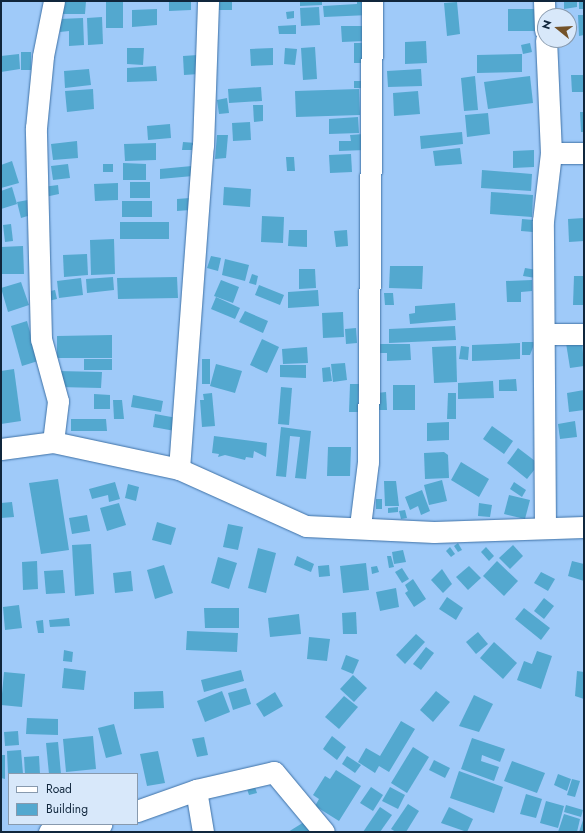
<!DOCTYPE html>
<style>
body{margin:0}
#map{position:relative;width:585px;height:833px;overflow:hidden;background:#9fcaf9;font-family:Jost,sans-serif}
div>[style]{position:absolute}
.building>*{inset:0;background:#53a8cf}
.roads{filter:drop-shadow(0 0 1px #3e71a6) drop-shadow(0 0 1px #3e71a6)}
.minor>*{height:21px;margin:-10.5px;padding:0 10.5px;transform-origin:10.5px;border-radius:10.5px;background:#fff}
span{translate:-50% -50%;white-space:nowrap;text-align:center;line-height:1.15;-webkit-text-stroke:3.5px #d8e8fa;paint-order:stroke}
.frame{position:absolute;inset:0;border:2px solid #10263c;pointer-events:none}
.legend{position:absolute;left:8px;top:773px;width:130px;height:52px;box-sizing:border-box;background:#d8e8fa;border:1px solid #889aae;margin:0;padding:5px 7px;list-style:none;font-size:12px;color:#10263c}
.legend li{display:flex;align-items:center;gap:8px;height:20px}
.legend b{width:20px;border:1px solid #889aae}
.north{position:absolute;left:537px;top:8px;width:40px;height:40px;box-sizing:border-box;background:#d8e8fa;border:1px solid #889aae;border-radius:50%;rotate:288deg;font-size:11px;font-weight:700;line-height:16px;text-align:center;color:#10263c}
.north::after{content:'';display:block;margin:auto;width:14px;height:18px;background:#735229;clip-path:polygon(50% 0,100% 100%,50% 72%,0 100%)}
</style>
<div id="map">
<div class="building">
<div style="clip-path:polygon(59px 1px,86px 1px,85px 14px,59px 14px)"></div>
<div style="clip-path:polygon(106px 1px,123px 1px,123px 28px,106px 28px)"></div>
<div style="clip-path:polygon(169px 1px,191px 1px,191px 10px,169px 11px)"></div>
<div style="clip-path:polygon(218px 1px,232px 1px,232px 10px,218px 10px)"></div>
<div style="clip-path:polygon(300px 1px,322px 1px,322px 5px,300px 6px)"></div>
<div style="clip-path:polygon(357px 1px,368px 1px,369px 15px,324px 17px,323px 6px,357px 4px)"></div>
<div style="clip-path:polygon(564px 1px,577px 1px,577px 7px,564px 9px)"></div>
<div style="clip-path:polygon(457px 2px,460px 34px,447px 36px,444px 3px)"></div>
<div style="clip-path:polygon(579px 2px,584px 2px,584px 9px,579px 9px)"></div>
<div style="clip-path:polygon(319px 7px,320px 25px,301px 26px,300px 8px)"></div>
<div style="clip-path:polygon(157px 9px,157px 25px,132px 27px,132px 10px)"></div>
<div style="clip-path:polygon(508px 9px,536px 9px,535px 31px,508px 31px)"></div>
<div style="clip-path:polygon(294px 11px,294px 18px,287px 19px,286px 12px)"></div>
<div style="clip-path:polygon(578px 15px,584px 15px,584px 35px,579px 36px)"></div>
<div style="clip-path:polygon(102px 17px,103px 44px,88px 45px,87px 18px)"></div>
<div style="clip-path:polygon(83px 18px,84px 45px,69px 46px,69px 31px,60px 32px,59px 19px)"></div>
<div style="clip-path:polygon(296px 25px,296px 34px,279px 34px,278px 26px)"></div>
<div style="clip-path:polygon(341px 26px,363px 26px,364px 41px,342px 42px)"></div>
<div style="clip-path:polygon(426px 41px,427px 63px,405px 64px,405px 42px)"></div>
<div style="clip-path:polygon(354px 43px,366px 43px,366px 63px,354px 63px)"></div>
<div style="clip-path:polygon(530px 43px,532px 52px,523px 54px,521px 45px)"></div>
<div style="clip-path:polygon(315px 47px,317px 79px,303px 80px,301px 48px)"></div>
<div style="clip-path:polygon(127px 48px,144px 48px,143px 65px,127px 64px)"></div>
<div style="clip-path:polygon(273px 48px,273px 65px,251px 66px,250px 49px)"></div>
<div style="clip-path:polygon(285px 48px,297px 49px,295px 65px,284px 64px)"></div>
<div style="clip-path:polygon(21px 52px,31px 52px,31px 70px,21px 70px)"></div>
<div style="clip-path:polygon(19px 54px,20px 69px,1px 72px,1px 56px)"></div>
<div style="clip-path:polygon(522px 54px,522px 72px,477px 73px,477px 55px)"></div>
<div style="clip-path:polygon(198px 55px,199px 74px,184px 75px,183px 56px)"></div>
<div style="clip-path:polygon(156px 66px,157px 81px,127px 82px,127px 68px)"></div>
<div style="clip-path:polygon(89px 69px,91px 85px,65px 88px,64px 71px)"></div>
<div style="clip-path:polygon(421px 69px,422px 86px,388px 87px,387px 71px)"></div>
<div style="clip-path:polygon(571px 75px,584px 75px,584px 92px,572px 92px)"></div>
<div style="clip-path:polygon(475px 76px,478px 110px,464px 111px,461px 78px)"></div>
<div style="clip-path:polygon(530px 76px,533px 103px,488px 109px,484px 82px)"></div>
<div style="clip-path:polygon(354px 81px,363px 81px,363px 88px,354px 88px)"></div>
<div style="clip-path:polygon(261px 87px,262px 101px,229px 103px,228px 89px)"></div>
<div style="clip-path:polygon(93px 89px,94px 109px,67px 112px,65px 91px)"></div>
<div style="clip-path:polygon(359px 89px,360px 115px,296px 117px,295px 91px)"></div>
<div style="clip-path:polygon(418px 91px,420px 114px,394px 116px,393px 93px)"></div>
<div style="clip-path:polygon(227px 98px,229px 113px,219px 114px,217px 100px)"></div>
<div style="clip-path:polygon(253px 105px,263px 105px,263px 121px,254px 122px)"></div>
<div style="clip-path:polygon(580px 112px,584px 112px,584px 132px,581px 132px)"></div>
<div style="clip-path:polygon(488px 113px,490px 134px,467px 137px,465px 115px)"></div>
<div style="clip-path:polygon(358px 117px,359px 133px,329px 134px,329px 119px)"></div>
<div style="clip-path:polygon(250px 122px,251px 140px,233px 141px,232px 123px)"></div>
<div style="clip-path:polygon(170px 124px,171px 138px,148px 140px,147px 126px)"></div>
<div style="clip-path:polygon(462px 132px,463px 144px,421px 149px,420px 136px)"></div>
<div style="clip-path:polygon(364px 134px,365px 150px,339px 151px,339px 141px,351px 141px,350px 135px)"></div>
<div style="clip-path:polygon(217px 135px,228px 135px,226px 158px,215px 159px)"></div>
<div style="clip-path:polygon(77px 141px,78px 158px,53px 160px,51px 144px)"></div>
<div style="clip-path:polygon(183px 142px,196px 143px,195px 150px,182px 150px)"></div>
<div style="clip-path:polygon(156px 143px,156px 160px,125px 161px,124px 144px)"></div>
<div style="clip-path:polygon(460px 148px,462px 164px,435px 166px,433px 151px)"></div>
<div style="clip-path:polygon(534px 150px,534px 167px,513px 168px,513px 151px)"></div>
<div style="clip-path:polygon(351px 154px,352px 172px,330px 173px,329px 155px)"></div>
<div style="clip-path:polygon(286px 157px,294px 157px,295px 171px,287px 171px)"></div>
<div style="clip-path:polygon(12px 161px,19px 183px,1px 188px,1px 165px)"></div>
<div style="clip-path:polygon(123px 163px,146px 164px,146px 180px,123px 180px)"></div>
<div style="clip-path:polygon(68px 164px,70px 178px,53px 180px,51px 166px)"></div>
<div style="clip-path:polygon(103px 164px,113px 164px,113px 172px,103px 172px)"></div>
<div style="clip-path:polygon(192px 166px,193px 176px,160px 179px,160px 169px)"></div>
<div style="clip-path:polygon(482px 170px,532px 174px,531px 191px,481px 188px)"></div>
<div style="clip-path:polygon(130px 182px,150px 182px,150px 198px,130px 198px)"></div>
<div style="clip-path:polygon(118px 183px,118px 200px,95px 201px,94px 184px)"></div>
<div style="clip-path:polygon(58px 185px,59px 194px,45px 197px,43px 187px)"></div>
<div style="clip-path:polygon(12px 187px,17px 204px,1px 209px,1px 191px)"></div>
<div style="clip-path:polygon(224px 187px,251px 189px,250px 207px,223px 205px)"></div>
<div style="clip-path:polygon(491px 192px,533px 195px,532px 217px,490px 214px)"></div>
<div style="clip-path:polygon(190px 198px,190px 210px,177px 211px,177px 199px)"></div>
<div style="clip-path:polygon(28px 200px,31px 215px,21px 218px,17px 202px)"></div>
<div style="clip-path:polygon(122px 201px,152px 201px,152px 217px,122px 217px)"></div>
<div style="clip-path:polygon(262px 216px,284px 217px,283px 243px,261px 242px)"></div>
<div style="clip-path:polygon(584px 218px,584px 241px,569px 242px,568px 219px)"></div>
<div style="clip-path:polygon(522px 219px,534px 220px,533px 232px,521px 231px)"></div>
<div style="clip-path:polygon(120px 222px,169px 222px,169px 239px,120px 239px)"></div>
<div style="clip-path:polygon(11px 224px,13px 241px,5px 242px,3px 225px)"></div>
<div style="clip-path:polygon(289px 230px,307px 230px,307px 247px,288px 246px)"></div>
<div style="clip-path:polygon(347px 230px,348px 246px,336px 247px,334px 231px)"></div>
<div style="clip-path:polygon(114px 239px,115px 274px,91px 275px,90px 240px)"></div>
<div style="clip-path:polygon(23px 246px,24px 274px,1px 274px,1px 247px)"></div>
<div style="clip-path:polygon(87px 254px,88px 275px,64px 277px,63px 255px)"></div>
<div style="clip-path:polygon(211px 256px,221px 258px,218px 271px,207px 268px)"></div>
<div style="clip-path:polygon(225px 259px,249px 265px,245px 281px,222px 275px)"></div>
<div style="clip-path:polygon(390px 266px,423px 266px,422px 289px,389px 288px)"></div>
<div style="clip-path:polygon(525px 268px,537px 270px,536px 278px,523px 276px)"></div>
<div style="clip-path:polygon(299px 269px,315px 269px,316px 288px,299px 289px)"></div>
<div style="clip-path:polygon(252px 274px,258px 276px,256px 285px,249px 283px)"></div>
<div style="clip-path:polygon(574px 276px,584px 276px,584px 305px,573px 305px)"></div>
<div style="clip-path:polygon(113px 277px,114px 290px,87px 293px,86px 279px)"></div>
<div style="clip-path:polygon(177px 277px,178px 298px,118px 299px,117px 278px)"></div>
<div style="clip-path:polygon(81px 278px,83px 295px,59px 298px,57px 281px)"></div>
<div style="clip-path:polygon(221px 280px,239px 287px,233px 303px,214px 296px)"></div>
<div style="clip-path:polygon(532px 280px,532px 291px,521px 292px,521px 302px,507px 302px,506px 281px)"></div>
<div style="clip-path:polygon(21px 282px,29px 305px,8px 312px,1px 288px)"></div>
<div style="clip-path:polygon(259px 285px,284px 295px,280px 305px,255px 295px)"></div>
<div style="clip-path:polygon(55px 290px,57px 299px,43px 302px,42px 293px)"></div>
<div style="clip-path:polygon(318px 290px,319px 306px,288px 308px,288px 292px)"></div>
<div style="clip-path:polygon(384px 293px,393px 293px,394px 305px,385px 305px)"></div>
<div style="clip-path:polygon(216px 297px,240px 308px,235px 319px,211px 309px)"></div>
<div style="clip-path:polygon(455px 303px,456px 320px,410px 324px,409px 314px,415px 313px,415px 306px)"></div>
<div style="clip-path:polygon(245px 311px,268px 321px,263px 333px,239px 322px)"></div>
<div style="clip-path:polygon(343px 312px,344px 337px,323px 338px,322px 313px)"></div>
<div style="clip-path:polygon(27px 321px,38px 361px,22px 366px,11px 326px)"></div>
<div style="clip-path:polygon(455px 326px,456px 340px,389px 343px,389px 329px)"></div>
<div style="clip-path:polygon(356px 328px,357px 343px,346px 344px,345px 329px)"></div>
<div style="clip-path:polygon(112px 335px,112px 358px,57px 358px,57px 336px)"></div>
<div style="clip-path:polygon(262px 339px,279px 347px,267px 373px,250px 365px)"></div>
<div style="clip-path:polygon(582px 341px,584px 366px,570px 368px,566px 343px)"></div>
<div style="clip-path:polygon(522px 342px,535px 342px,530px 355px,522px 355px)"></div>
<div style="clip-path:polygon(520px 343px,520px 359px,472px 361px,472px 345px)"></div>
<div style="clip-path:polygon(379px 344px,410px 344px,411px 360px,387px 361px,387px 353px,379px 353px)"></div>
<div style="clip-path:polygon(456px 346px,457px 382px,434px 383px,432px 347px)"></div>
<div style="clip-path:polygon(461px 346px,469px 347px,468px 360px,459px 359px)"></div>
<div style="clip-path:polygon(307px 347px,308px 363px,283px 364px,282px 349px)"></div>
<div style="clip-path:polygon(84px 359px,112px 359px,112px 370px,84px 370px)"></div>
<div style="clip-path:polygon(202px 359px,210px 359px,210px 384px,202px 384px)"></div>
<div style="clip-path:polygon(345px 363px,347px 380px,333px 382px,331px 364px)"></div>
<div style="clip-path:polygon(216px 364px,242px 371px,235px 393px,210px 386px)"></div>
<div style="clip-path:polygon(280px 365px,306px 365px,306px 378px,280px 377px)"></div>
<div style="clip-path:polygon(330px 367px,332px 381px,323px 382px,322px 368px)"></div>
<div style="clip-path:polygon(14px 369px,21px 421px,1px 424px,1px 371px)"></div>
<div style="clip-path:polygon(58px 371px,102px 372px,101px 388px,58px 387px)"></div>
<div style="clip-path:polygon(516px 379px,517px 391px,499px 391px,499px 380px)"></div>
<div style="clip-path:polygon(493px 381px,494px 398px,458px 399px,458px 383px)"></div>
<div style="clip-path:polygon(350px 384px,359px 384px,358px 412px,349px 412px)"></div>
<div style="clip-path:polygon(393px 385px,415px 385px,415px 410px,393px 410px)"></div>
<div style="clip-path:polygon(281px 387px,292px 388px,289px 425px,278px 424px)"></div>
<div style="clip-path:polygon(584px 390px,584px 410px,569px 412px,567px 393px)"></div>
<div style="clip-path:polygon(386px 392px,387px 410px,378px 410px,377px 393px)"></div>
<div style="clip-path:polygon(212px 393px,215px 426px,202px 427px,200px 400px,204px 400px,203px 394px)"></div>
<div style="clip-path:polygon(448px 393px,456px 393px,456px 419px,447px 419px)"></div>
<div style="clip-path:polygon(94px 394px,110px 395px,110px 409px,94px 409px)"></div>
<div style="clip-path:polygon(133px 395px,163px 401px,161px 412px,131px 407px)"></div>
<div style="clip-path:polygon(113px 400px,122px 400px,124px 419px,114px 419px)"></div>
<div style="clip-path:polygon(155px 414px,177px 418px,175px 431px,153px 427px)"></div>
<div style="clip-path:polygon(71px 419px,106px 419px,107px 431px,71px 431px)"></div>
<div style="clip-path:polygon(575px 421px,577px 437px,560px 439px,558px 424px)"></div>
<div style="clip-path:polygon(449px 422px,449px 440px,427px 441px,427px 423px)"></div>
<div style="clip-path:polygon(492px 426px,513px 441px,504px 454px,483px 439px)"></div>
<div style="clip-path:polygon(281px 427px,311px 431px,306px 479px,295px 478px,300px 437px,290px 436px,286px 477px,276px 476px)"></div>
<div style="clip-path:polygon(214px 436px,267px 443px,266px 457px,254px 451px,253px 458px,246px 457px,245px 460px,225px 455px,218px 457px,219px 454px,212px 453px)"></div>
<div style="clip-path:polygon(328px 447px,351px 447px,350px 476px,327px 476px)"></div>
<div style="clip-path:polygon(518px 448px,539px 464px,527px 479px,507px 463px)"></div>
<div style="clip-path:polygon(444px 452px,448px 455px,449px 478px,425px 479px,424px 453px)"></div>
<div style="clip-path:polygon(461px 462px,489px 479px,479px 497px,451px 480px)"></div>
<div style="clip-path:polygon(58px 479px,69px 550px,41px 554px,29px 483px)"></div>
<div style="clip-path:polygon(442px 480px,447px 501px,429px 505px,424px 485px)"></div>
<div style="clip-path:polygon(384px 481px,396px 481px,399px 506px,385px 506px)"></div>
<div style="clip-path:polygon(115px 482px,120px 499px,109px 502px,108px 495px,92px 499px,89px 489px)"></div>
<div style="clip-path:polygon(514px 482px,526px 490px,522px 497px,510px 489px)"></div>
<div style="clip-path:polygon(128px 484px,139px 487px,136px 501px,125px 498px)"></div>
<div style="clip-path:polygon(422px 490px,430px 511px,421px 515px,418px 506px,410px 510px,405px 497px)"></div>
<div style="clip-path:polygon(509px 495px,530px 500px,525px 519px,504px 514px)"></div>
<div style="clip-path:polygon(376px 499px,382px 499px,382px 509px,376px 509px)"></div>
<div style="clip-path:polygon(12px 502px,14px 517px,1px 518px,1px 503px)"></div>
<div style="clip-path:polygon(119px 503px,126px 525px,107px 531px,100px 508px)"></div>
<div style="clip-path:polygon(479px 503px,492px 505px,490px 517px,478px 516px)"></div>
<div style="clip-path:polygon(398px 507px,398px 512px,388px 513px,388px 508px)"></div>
<div style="clip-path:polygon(405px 510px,407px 518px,401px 519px,399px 511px)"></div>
<div style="clip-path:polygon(87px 515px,90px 531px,72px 534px,69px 518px)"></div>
<div style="clip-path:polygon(157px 522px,176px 528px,171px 545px,152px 540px)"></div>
<div style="clip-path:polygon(228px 524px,243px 527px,238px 550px,223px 547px)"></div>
<div style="clip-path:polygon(458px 543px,462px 550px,458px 552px,454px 546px)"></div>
<div style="clip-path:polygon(91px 544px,94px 594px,75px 596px,72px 545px)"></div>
<div style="clip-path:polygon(513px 545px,523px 556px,510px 569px,499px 558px)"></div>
<div style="clip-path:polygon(450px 547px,455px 554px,451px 557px,446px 551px)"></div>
<div style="clip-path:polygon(486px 547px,494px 556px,489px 561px,481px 552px)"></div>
<div style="clip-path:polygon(258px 548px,276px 553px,266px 593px,248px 588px)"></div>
<div style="clip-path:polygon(403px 550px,406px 562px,394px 564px,392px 552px)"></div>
<div style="clip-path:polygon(297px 556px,314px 564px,311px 572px,294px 565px)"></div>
<div style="clip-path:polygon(387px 556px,391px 556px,394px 567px,389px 568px)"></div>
<div style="clip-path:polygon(218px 557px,237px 563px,229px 589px,211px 583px)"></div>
<div style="clip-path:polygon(37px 561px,38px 589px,23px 590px,22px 562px)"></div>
<div style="clip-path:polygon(497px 561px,518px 581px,504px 596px,483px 576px)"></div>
<div style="clip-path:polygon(572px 561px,584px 564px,584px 581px,568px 576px)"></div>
<div style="clip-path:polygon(366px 563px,369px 590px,343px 593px,340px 566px)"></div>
<div style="clip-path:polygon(164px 565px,173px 593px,155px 599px,147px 570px)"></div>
<div style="clip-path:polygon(329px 565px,330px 576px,319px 577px,318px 566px)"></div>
<div style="clip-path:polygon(377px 566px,379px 572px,372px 574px,371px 567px)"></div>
<div style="clip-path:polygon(469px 566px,481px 578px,468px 590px,456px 577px)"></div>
<div style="clip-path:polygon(402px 568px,409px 579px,402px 583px,395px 572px)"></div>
<div style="clip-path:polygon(442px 569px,452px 584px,443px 593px,431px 580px)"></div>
<div style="clip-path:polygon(63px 570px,65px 593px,46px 594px,44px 571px)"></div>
<div style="clip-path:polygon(131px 571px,133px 591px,115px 593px,113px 573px)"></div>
<div style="clip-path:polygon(541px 572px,555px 579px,548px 591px,534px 583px)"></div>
<div style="clip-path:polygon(413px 579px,426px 599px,414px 607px,405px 593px,408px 591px,405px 585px)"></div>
<div style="clip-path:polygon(396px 588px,399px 607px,380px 611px,376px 592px)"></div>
<div style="clip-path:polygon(447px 597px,463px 608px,456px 620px,439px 609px)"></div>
<div style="clip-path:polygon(544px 598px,554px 606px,544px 619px,534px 611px)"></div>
<div style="clip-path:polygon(19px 605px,22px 628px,5px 630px,3px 607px)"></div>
<div style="clip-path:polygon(204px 608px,239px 608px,239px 628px,205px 628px)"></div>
<div style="clip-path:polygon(524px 608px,550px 628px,541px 640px,515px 619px)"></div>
<div style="clip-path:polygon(356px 612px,357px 634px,343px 634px,342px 613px)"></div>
<div style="clip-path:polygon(299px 614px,301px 634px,270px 637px,268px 618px)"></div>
<div style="clip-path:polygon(69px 618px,70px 626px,50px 627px,49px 620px)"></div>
<div style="clip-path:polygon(43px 620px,44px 633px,38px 633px,36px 621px)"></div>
<div style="clip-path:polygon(187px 631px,238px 633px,237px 652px,186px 650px)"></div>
<div style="clip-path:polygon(478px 632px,488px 644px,476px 654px,466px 642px)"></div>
<div style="clip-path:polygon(416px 634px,425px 642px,405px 664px,396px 655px)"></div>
<div style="clip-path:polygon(309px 637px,330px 639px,327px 661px,307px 659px)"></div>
<div style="clip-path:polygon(494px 642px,517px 663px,503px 679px,480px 658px)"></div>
<div style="clip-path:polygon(426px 647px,434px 653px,421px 670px,413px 664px)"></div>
<div style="clip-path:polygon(64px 650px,73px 652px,72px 662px,63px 661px)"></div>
<div style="clip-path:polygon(537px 651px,552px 656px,541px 689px,517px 680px,524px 661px,532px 664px)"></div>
<div style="clip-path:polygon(346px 655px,359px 660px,353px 674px,341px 669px)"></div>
<div style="clip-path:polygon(64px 668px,86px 671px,84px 690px,62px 688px)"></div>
<div style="clip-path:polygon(241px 670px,244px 681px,204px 692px,201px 680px)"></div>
<div style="clip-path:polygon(577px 671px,584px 672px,584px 699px,575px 696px)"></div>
<div style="clip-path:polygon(4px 672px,25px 674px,22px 707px,1px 705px)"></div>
<div style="clip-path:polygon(353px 675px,367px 688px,354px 702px,340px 689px)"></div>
<div style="clip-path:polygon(246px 688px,251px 704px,233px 710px,228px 693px)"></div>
<div style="clip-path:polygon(163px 691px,164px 708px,134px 709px,134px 692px)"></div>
<div style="clip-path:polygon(222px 691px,230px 712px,205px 722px,197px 701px)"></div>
<div style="clip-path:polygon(436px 691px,450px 702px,433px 722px,420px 710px)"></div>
<div style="clip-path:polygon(275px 692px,283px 706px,264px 717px,256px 704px)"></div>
<div style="clip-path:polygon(474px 695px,493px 704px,479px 732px,459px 726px)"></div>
<div style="clip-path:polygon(344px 696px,358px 707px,339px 729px,325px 717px)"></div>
<div style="clip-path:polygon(27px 718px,58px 719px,58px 735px,26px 734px)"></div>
<div style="clip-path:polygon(401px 721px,415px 729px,389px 772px,379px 766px,375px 773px,358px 762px,366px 748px,380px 756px)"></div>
<div style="clip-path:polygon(114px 724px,122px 754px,106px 758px,98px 728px)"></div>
<div style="clip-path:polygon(18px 731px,19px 745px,5px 746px,4px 732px)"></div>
<div style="clip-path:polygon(93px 736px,96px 769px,66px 772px,63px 739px)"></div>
<div style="clip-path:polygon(332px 736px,346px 747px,337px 760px,323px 749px)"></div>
<div style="clip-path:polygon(204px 737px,208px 755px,197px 757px,192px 739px)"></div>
<div style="clip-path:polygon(472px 738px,505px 749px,500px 762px,482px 755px,481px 761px,499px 767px,494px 781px,461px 769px)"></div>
<div style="clip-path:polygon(58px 742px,61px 774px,49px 774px,46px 743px)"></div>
<div style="clip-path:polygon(413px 747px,429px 757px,407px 793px,391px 783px)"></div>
<div style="clip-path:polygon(21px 750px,23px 774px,8px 774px,7px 751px)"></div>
<div style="clip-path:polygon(158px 751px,165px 783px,147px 786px,140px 754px)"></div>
<div style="clip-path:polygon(1px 755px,5px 755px,5px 779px,1px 778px)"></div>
<div style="clip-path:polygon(39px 756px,40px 774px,25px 774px,24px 757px)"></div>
<div style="clip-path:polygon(347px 756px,361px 765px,355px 773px,342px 764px)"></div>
<div style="clip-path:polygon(434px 760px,450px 768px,445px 778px,429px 770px)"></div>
<div style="clip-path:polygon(512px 761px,545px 773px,537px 793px,504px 781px)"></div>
<div style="clip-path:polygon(336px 770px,361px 786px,339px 821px,315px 806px,319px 799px,313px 795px,325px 776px,330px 779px)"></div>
<div style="clip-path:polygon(459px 771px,503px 787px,494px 813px,450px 798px)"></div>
<div style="clip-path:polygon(558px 774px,571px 779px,567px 791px,554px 785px)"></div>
<div style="clip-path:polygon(572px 779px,580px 781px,575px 797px,567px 795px)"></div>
<div style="clip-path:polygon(255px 787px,257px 793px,249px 795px,247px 789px)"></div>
<div style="clip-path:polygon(371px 787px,383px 795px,373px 811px,360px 803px)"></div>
<div style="clip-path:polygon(390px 787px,405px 795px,398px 809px,382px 801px)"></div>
<div style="clip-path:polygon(526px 794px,542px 799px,536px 818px,520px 814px)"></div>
<div style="clip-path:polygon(546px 801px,564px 806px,558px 828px,540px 823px)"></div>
<div style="clip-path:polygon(408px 804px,419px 811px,406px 832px,396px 832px,391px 829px)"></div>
<div style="clip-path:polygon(566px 805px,583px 810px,581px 817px,564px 812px)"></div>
<div style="clip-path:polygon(380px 807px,392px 815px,380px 832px,363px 832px)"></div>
<div style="clip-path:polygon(449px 807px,473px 819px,467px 832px,441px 823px)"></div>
<div style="clip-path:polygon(564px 814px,580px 819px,577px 832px,558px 832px)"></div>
<div style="clip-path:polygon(584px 817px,584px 832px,579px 832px)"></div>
<div style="clip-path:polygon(309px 819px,317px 832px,288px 832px)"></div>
</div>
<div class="roads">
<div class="minor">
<div style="left:544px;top:1px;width:29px;rotate:88deg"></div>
<div style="left:551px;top:153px;width:33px"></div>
<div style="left:546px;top:334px;width:38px"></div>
<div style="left:53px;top:442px;width:41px;rotate:-83deg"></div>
<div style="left:58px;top:401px;width:64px;rotate:-105.3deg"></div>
<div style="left:41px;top:339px;width:211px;rotate:-91.4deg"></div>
<div style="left:36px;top:128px;width:72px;rotate:-84.4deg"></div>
<div style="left:43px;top:56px;width:56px;rotate:-78.7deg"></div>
<div style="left:1px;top:449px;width:52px;rotate:-7.7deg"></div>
<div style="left:53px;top:442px;width:129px;rotate:12.1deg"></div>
<div style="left:179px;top:469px;width:139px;rotate:24.2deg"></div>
<div style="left:306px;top:526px;width:128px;rotate:2.7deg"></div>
<div style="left:434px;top:532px;width:150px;rotate:-1.9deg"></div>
<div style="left:179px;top:469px;width:324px;rotate:-85.8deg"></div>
<div style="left:203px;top:146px;width:145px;rotate:-88deg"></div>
<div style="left:360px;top:526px;width:64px;rotate:-82.9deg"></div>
<div style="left:368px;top:462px;width:461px;rotate:-89.5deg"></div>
<div style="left:545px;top:528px;width:307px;rotate:-90.4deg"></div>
<div style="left:543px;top:221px;width:68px;rotate:-83.3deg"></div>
<div style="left:551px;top:153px;width:113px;rotate:-92.5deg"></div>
<div style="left:196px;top:790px;width:43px;rotate:80.5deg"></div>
<div style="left:137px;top:811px;width:63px;rotate:-19.6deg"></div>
<div style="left:196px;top:790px;width:80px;rotate:-13deg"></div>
<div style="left:274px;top:772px;width:78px;rotate:50.2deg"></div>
<div style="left:49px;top:832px;width:53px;rotate:-8.7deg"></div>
</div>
</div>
<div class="frame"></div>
<ul class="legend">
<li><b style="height:5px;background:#fff"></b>Road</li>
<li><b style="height:11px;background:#53a8cf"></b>Building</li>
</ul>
<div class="north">N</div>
</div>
